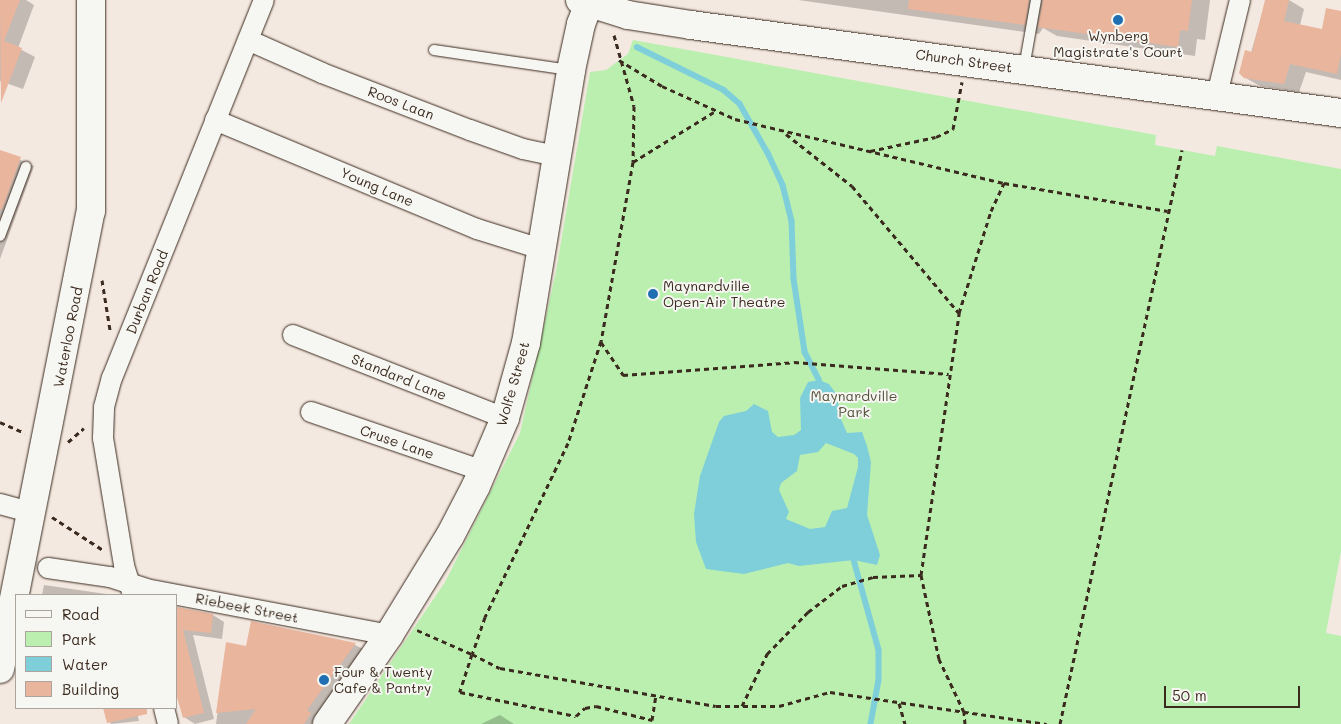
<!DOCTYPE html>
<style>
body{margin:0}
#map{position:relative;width:1341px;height:724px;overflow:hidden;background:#f4e9e1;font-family:Mali,sans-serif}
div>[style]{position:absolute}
.green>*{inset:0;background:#baefb0}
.water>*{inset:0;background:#7ecfd9}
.shadow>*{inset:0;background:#0003}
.stream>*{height:5.5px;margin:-2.75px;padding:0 2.75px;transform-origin:2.75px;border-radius:2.75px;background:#7ecfd9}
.building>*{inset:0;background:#eab59d}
.path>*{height:3px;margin-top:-1.5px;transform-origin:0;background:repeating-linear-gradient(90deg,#3b2a1e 0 5px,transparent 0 9px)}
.roads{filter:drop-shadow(0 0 1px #3b2a1e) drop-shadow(0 0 1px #3b2a1e)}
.lane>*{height:10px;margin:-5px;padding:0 5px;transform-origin:5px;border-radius:5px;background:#f6f6f2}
.street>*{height:20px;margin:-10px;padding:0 10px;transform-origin:10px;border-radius:10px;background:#f6f6f2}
.secondary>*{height:28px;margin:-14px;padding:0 14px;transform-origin:14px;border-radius:14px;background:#f6f6f2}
.dots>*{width:14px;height:14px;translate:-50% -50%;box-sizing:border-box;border:2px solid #f6f6f2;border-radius:50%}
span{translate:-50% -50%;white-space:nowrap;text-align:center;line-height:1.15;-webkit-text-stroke:4px #f6f6f2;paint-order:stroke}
.poi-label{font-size:14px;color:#3b2a1e}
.left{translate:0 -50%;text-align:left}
.street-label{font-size:14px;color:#3b2a1e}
.park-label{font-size:14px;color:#54513b}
.legend{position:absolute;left:15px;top:594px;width:162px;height:115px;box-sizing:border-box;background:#f6f6f2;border:1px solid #aba49d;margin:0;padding:6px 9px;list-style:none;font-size:15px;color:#3b2a1e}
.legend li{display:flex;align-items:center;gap:10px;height:25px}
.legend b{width:25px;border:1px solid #aba49d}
.scale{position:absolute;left:1164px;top:686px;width:136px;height:22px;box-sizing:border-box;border:2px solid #3b2a1e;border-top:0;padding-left:6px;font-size:15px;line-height:18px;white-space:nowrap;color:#3b2a1e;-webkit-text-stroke:4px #f6f6f2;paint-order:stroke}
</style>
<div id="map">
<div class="green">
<div style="clip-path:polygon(633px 40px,1156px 135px,1155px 145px,1215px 156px,1217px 146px,1341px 169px,1341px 551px,1326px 633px,1341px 636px,1341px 724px,349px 724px,445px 582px,520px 433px,556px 271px,590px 72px,606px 70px,628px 54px)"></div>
</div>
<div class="water">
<div style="clip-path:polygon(evenodd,819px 380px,829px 384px,837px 395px,840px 417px,847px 433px,862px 432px,867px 446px,871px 462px,867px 515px,880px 555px,877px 565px,854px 560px,799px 566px,788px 563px,744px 574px,706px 569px,696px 542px,694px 514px,700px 476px,719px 422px,724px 416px,746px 411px,754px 404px,768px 411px,772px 432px,778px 437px,794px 435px,801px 430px,800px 398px,808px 382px,819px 380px,826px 443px,854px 454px,858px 458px,858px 467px,847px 508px,832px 511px,825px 527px,810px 529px,786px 519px,789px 512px,779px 490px,781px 483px,797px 471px,800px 455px,818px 452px,826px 443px)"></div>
</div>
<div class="shadow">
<div style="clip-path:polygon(0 0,26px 0,34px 5px,18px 48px,35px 57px,23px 89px,0 81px)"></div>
<div style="clip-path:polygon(798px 0,1210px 0,1205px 40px,1197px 39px,1195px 56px,1057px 36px,1043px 28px,1039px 34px)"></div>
<div style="clip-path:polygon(1266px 0,1289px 0,1304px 9px,1300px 25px,1323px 30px,1341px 12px,1341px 80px,1306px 72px,1299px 92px,1260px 86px,1244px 77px)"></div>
<div style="clip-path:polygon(0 151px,34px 166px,0 259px)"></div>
<div style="clip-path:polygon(44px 585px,113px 595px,42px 595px)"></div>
<div style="clip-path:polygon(176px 608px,213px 615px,224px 622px,222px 639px,193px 635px,214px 719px,195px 724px,184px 717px)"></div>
<div style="clip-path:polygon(252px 622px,355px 645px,367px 651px,321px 724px,216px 724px,227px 643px,248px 647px)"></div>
<div style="clip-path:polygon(104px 708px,136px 708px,139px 721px,111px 724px)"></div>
<div style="clip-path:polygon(500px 715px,514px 724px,481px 724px)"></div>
</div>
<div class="stream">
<div style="left:637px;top:47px;width:97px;rotate:26.3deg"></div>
<div style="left:724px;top:90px;width:21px;rotate:41deg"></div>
<div style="left:740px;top:104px;width:56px;rotate:60.3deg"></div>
<div style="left:768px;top:153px;width:35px;rotate:65deg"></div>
<div style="left:783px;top:185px;width:37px;rotate:76deg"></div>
<div style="left:792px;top:221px;width:58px;rotate:88deg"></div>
<div style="left:794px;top:279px;width:74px;rotate:81.4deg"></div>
<div style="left:805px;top:352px;width:31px;rotate:63deg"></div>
<div style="left:854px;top:560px;width:93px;rotate:74.5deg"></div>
<div style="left:879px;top:650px;width:30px;rotate:90deg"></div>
<div style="left:879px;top:680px;width:45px;rotate:100.3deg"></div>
</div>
<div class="building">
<div style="clip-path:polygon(0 0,20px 0,4px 41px,22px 48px,1px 103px)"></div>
<div style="clip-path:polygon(909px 0,1029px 0,1025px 25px,908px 9px)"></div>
<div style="clip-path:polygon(1043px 0,1192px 0,1188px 31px,1180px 30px,1178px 47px,1038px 27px)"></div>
<div style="clip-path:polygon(1265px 0,1289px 0,1284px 21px,1322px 29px,1326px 8px,1341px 11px,1341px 54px,1337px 74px,1290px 64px,1284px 84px,1244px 78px,1239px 73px,1245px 50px,1252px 52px)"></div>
<div style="clip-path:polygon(0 150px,21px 157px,2px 209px,0 209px)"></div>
<div style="clip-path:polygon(176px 607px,213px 614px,211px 633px,183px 630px,204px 713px,183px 718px,176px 694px)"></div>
<div style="clip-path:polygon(251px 621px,356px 643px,307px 710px,311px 713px,304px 724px,246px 724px,256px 709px,216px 713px,226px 642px,246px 646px)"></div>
<div style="clip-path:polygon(103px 708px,147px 708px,147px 714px,107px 723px)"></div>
</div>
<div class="path">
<div style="left:614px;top:35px;width:74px;rotate:74.3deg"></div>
<div style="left:634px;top:106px;width:56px;rotate:91deg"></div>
<div style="left:633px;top:162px;width:182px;rotate:100.1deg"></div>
<div style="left:601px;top:341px;width:107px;rotate:107.9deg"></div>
<div style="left:568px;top:443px;width:193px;rotate:115.5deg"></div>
<div style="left:485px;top:617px;width:39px;rotate:109deg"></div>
<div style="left:472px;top:654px;width:31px;rotate:27deg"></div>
<div style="left:500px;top:668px;width:219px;rotate:10deg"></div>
<div style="left:716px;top:706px;width:63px"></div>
<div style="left:779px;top:706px;width:53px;rotate:-15.4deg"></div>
<div style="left:830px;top:692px;width:219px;rotate:8.4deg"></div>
<div style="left:619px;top:60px;width:50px;rotate:31.2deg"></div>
<div style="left:662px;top:86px;width:80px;rotate:24.3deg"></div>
<div style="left:735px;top:119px;width:277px;rotate:13.4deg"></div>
<div style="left:1004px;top:183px;width:166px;rotate:9.7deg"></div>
<div style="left:786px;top:134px;width:84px;rotate:38.2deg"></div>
<div style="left:852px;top:186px;width:166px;rotate:49.9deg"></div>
<div style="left:870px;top:151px;width:67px;rotate:-12deg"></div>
<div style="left:936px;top:137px;width:19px;rotate:-25deg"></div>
<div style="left:953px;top:129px;width:48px;rotate:-79.2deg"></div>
<div style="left:633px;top:162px;width:95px;rotate:-31.7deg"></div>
<div style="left:102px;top:280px;width:51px;rotate:80.9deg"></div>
<div style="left:601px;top:342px;width:40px;rotate:56deg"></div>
<div style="left:623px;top:375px;width:171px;rotate:-4.3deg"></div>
<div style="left:794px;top:362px;width:155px;rotate:4.4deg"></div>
<div style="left:0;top:422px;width:27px;rotate:24deg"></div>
<div style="left:68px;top:442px;width:21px;rotate:-41deg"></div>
<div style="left:52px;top:517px;width:61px;rotate:32.9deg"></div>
<div style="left:417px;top:630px;width:60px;rotate:23.6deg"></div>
<div style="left:472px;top:654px;width:40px;rotate:108deg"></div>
<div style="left:460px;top:692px;width:118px;rotate:11.7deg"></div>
<div style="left:576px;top:716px;width:12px;rotate:-42deg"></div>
<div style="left:585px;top:708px;width:11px;rotate:-10deg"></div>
<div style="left:596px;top:706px;width:58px;rotate:14deg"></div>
<div style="left:652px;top:720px;width:24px;rotate:-81deg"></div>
<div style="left:899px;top:703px;width:22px;rotate:74deg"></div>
<div style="left:742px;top:706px;width:58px;rotate:-64.3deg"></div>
<div style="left:767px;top:654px;width:59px;rotate:-45.7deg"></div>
<div style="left:808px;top:612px;width:43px;rotate:-37.4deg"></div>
<div style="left:842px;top:586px;width:32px;rotate:-16deg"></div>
<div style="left:873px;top:577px;width:48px;rotate:-2.4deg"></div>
<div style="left:965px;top:724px;width:12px;rotate:-95deg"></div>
<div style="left:964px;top:712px;width:59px;rotate:-115.3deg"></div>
<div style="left:939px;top:659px;width:86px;rotate:-102.1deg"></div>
<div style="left:921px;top:575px;width:265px;rotate:-81.7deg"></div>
<div style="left:959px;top:313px;width:107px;rotate:-72.6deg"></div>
<div style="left:991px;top:211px;width:31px;rotate:-65deg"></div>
<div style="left:1060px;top:724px;width:587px;rotate:-78deg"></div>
</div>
<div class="roads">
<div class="lane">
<div style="left:434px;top:50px;width:137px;rotate:8.4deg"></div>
<div style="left:1024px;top:68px;width:69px;rotate:-80deg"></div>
<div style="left:0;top:236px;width:74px;rotate:-69.4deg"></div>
</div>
<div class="street">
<div style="left:248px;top:40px;width:81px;rotate:24deg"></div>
<div style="left:322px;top:73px;width:159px;rotate:21.1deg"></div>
<div style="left:470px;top:130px;width:56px;rotate:19.7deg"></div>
<div style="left:523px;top:149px;width:35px;rotate:12deg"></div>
<div style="left:1217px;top:95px;width:98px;rotate:-76.4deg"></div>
<div style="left:215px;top:120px;width:284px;rotate:22.6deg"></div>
<div style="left:477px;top:229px;width:67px;rotate:17.4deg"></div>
<div style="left:293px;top:335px;width:228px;rotate:21.4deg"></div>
<div style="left:311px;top:412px;width:182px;rotate:18.9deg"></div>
<div style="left:0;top:504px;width:34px;rotate:15deg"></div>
<div style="left:48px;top:568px;width:63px;rotate:8.3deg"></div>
<div style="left:110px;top:577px;width:38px;rotate:18deg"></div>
<div style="left:146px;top:589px;width:247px;rotate:10.7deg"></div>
<div style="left:133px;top:595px;width:31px;rotate:-107deg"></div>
<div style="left:124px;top:565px;width:129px;rotate:-99.4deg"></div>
<div style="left:103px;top:438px;width:31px;rotate:-88deg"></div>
<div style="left:104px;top:407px;width:30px;rotate:-75deg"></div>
<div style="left:112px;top:378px;width:407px;rotate:-68.1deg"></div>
<div style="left:164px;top:708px;width:16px;rotate:76deg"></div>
</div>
<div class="secondary">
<div style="left:580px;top:0;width:50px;rotate:17.4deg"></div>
<div style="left:628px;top:15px;width:64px;rotate:9deg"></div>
<div style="left:691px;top:25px;width:656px;rotate:7.71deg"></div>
<div style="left:0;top:669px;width:467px;rotate:-78.8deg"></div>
<div style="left:91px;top:211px;width:211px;rotate:-90deg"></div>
<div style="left:327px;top:724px;width:108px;rotate:-55.1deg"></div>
<div style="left:389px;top:635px;width:116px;rotate:-58.4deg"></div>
<div style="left:450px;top:536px;width:56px;rotate:-62.5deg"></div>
<div style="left:476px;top:486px;width:74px;rotate:-66.9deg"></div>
<div style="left:505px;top:418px;width:78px;rotate:-74.4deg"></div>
<div style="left:526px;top:343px;width:277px;rotate:-80.6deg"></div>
<div style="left:571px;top:70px;width:47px;rotate:-77.7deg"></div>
<div style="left:581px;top:24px;width:26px;rotate:-69deg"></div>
</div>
</div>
<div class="dots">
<div style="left:1118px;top:20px;background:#1f6fb2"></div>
<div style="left:653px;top:294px;background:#1f6fb2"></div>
<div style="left:324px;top:680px;background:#1f6fb2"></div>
</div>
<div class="poi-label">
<span style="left:1118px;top:44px">Wynberg<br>Magistrate's Court</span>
<span class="left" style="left:663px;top:294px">Maynardville<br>Open-Air Theatre</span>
<span class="left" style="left:334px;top:680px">Four &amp; Twenty<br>Cafe &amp; Pantry</span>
</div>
<div class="street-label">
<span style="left:964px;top:61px;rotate:8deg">Church Street</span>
<span style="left:401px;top:103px;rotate:21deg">Roos Laan</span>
<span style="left:377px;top:187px;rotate:23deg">Young Lane</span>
<span style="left:147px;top:292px;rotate:-68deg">Durban Road</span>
<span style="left:68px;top:337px;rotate:-79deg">Waterloo Road</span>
<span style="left:399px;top:377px;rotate:22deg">Standard Lane</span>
<span style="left:513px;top:384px;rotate:-74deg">Wolfe Street</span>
<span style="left:397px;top:442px;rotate:19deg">Cruse Lane</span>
<span style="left:247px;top:608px;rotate:11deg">Riebeek Street</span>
</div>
<div class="park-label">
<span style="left:854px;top:404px">Maynardville<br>Park</span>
</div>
<ul class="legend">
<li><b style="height:6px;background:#f6f6f2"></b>Road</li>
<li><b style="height:14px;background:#baefb0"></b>Park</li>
<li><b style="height:14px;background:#7ecfd9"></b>Water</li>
<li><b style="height:14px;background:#eab59d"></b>Building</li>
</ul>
<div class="scale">50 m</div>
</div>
